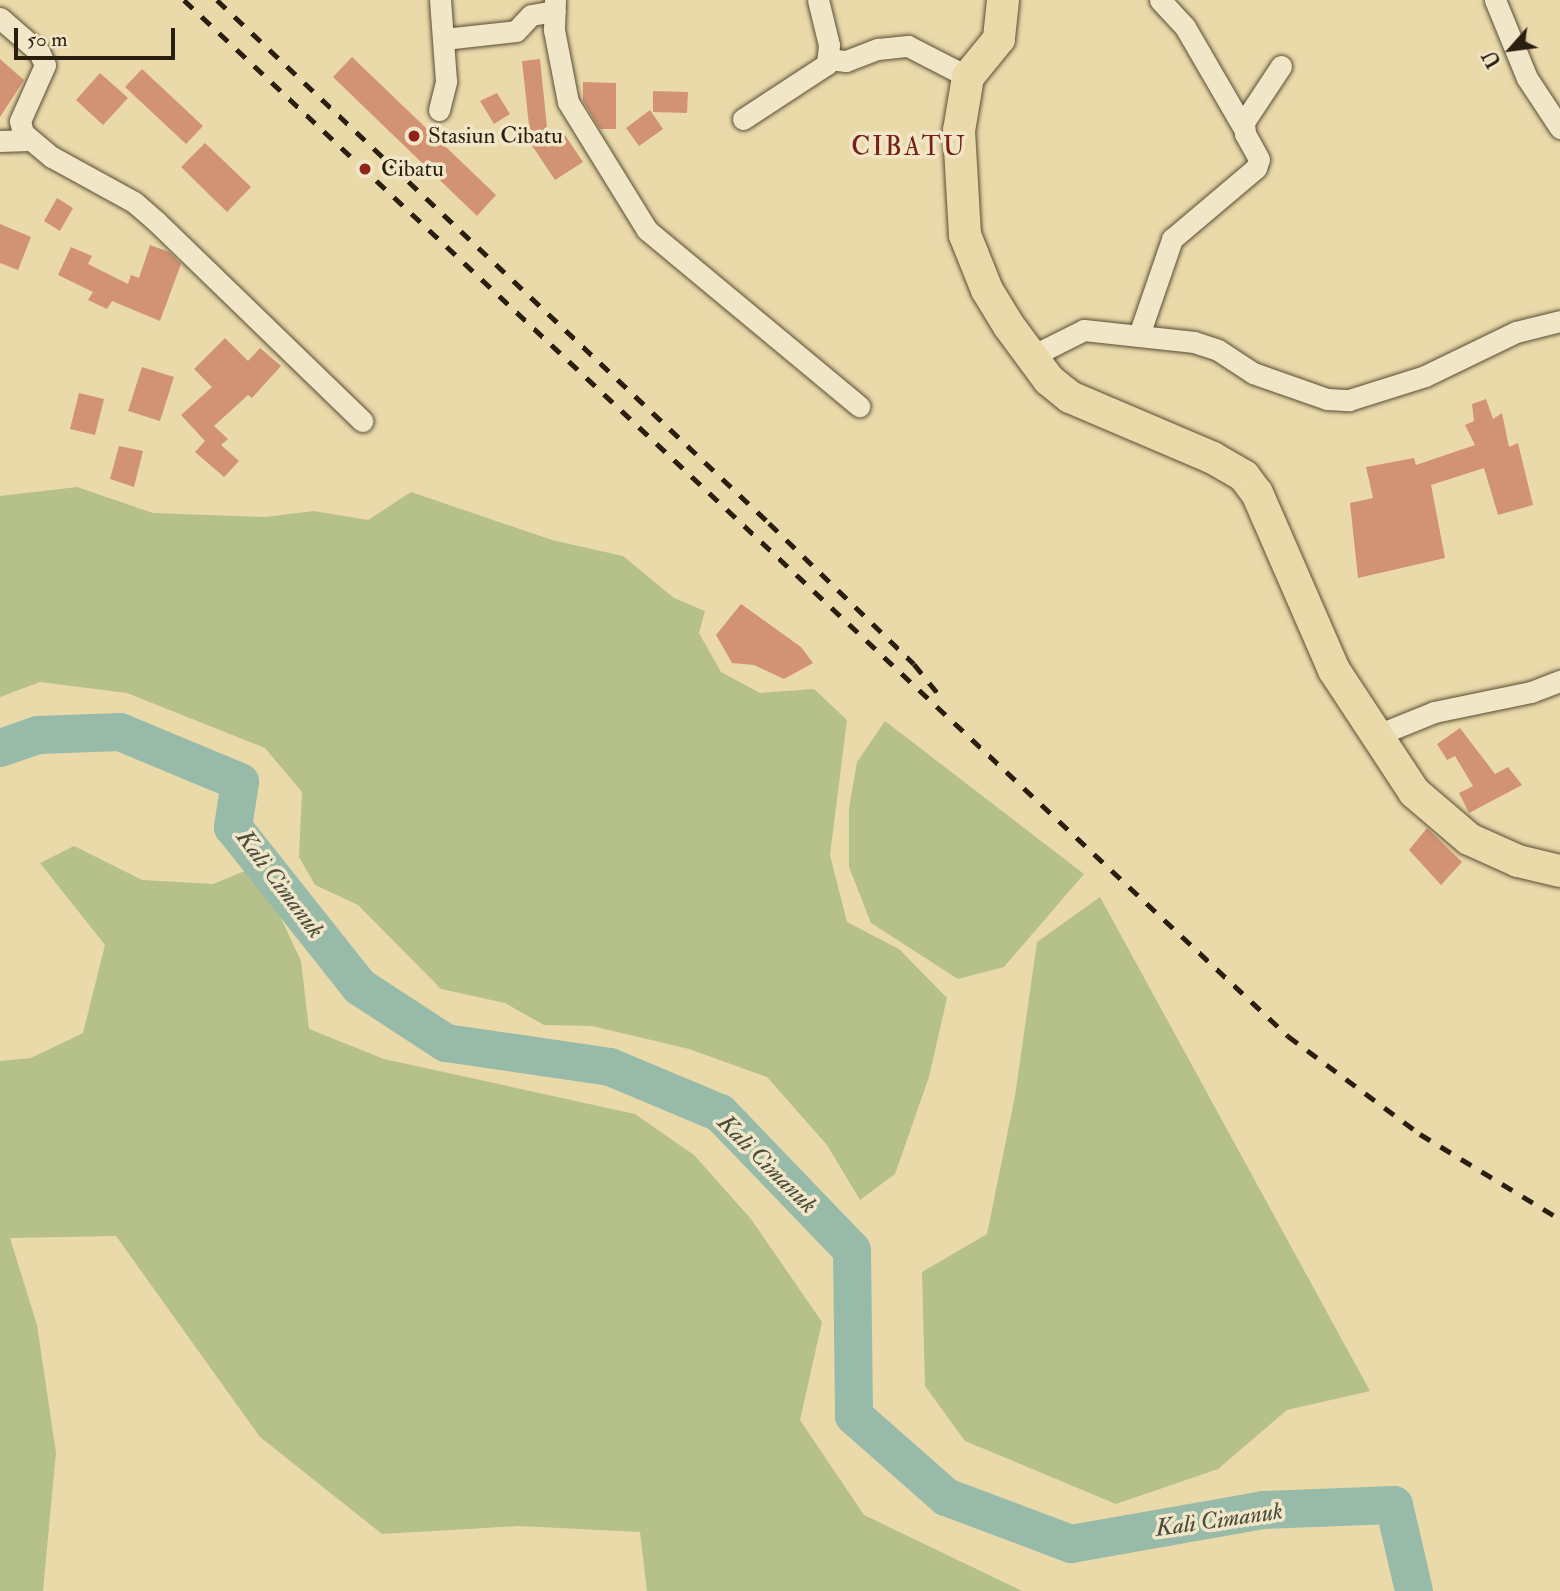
<!DOCTYPE html>
<style>
body{margin:0}
#map{position:relative;width:1560px;height:1591px;overflow:hidden;background:#eadaaa;font-family:"IM FELL Double Pica",serif}
div>[style]{position:absolute}
.green>*{inset:0;background:#b5c08a}
.river>*{height:38px;margin:-19px;padding:0 19px;transform-origin:19px;border-radius:19px;background:#98bba9}
.building>*{inset:0;background:#d29274}
.roads{filter:drop-shadow(0 0 2px #594d36) drop-shadow(0 0 2px #594d36)}
.minor>*{height:21px;margin:-10.5px;padding:0 10.5px;transform-origin:10.5px;border-radius:10.5px;background:#f1e7c8}
.primary>*{height:32px;margin:-16px;padding:0 16px;transform-origin:16px;border-radius:16px;background:#eadaaa}
.rail>*{height:5px;margin-top:-2.5px;transform-origin:0;background:repeating-linear-gradient(90deg,#291e0f 0 12px,transparent 0 24px)}
.dots>*{width:19px;height:19px;translate:-50% -50%;box-sizing:border-box;border:4px solid #f1e7c8;border-radius:50%}
span{translate:-50% -50%;white-space:nowrap;text-align:center;line-height:1.15;-webkit-text-stroke:7px #f1e7c8;paint-order:stroke}
.poi-label{font-size:23px;color:#291e0f}
.left{translate:0 -50%;text-align:left}
.water-label{font-size:24px;color:#4a4d3d;font-style:italic}
.quarter-label{font-size:26px;color:#7a1f14;letter-spacing:2px}
.north{position:absolute;left:1476px;top:14px;width:70px;height:70px;-webkit-text-stroke:5px #f1e7c8;paint-order:stroke;rotate:242deg;font-size:19px;font-weight:700;line-height:28px;text-align:center;color:#291e0f}
.north::after{content:'';display:block;margin:auto;width:24px;height:32px;background:#291e0f;clip-path:polygon(50% 0,100% 100%,50% 72%,0 100%)}
.scale{position:absolute;left:14px;top:28px;width:161px;height:32px;box-sizing:border-box;border:4px solid #291e0f;border-top:0;padding-left:9px;font-size:21px;line-height:24px;white-space:nowrap;color:#291e0f;-webkit-text-stroke:5px #f1e7c8;paint-order:stroke}
</style>
<div id="map">
<div class="green">
<div style="clip-path:polygon(77px 487px,153px 513px,265px 517px,314px 511px,368px 520px,411px 492px,552px 540px,623px 556px,674px 598px,705px 611px,699px 633px,721px 672px,760px 693px,814px 689px,847px 720px,830px 855px,847px 922px,899px 949px,947px 998px,929px 1077px,895px 1174px,860px 1200px,827px 1145px,767px 1077px,689px 1049px,592px 1026px,544px 1025px,505px 1003px,441px 989px,358px 905px,315px 885px,299px 857px,302px 792px,265px 748px,127px 693px,40px 682px,0 697px,0 496px)"></div>
<div style="clip-path:polygon(885px 721px,1084px 874px,1004px 967px,958px 979px,871px 923px,849px 867px,849px 808px,857px 762px)"></div>
<div style="clip-path:polygon(74px 846px,142px 880px,213px 884px,267px 862px,278px 912px,301px 961px,309px 1029px,384px 1059px,635px 1114px,694px 1155px,751px 1219px,822px 1322px,800px 1420px,864px 1515px,1022px 1591px,647px 1591px,640px 1532px,519px 1526px,382px 1534px,260px 1437px,116px 1236px,10px 1238px,37px 1325px,56px 1453px,43px 1591px,0 1591px,0 1061px,31px 1058px,83px 1033px,105px 945px,40px 863px)"></div>
<div style="clip-path:polygon(1100px 897px,1370px 1391px,1287px 1410px,1218px 1469px,1116px 1504px,965px 1441px,925px 1386px,922px 1272px,987px 1234px,1015px 1096px,1037px 942px)"></div>
</div>
<div class="river">
<div style="left:0;top:748px;width:40px;rotate:-18.9deg"></div>
<div style="left:38px;top:735px;width:82px;rotate:-2.1deg"></div>
<div style="left:120px;top:732px;width:130px;rotate:22.6deg"></div>
<div style="left:240px;top:782px;width:46px;rotate:98.8deg"></div>
<div style="left:233px;top:827px;width:204px;rotate:51.6deg"></div>
<div style="left:360px;top:987px;width:103px;rotate:33.1deg"></div>
<div style="left:446px;top:1043px;width:166px;rotate:8.3deg"></div>
<div style="left:610px;top:1067px;width:119px;rotate:22.7deg"></div>
<div style="left:720px;top:1113px;width:190px;rotate:46.1deg"></div>
<div style="left:852px;top:1250px;width:166px;rotate:89.3deg"></div>
<div style="left:854px;top:1416px;width:123px;rotate:41.4deg"></div>
<div style="left:946px;top:1497px;width:134px;rotate:20.6deg"></div>
<div style="left:1071px;top:1544px;width:195px;rotate:-10deg"></div>
<div style="left:1263px;top:1510px;width:131px;rotate:-2.2deg"></div>
<div style="left:1394px;top:1505px;width:88px;rotate:76.9deg"></div>
</div>
<div class="building">
<div style="clip-path:polygon(352px 57px,496px 195px,477px 216px,333px 77px)"></div>
<div style="clip-path:polygon(0 59px,24px 80px,0 117px)"></div>
<div style="clip-path:polygon(540px 59px,548px 137px,561px 129px,583px 162px,555px 180px,531px 144px,522px 61px)"></div>
<div style="clip-path:polygon(142px 69px,203px 126px,186px 144px,125px 87px)"></div>
<div style="clip-path:polygon(100px 73px,128px 98px,103px 125px,76px 100px)"></div>
<div style="clip-path:polygon(583px 82px,616px 83px,616px 129px,600px 129px,583px 101px)"></div>
<div style="clip-path:polygon(653px 91px,688px 92px,687px 113px,653px 112px)"></div>
<div style="clip-path:polygon(497px 93px,510px 114px,494px 124px,480px 101px)"></div>
<div style="clip-path:polygon(650px 110px,663px 129px,639px 146px,626px 128px)"></div>
<div style="clip-path:polygon(205px 143px,251px 187px,227px 212px,181px 167px)"></div>
<div style="clip-path:polygon(57px 198px,73px 208px,60px 231px,44px 221px)"></div>
<div style="clip-path:polygon(0 224px,31px 237px,18px 270px,0 263px)"></div>
<div style="clip-path:polygon(150px 245px,169px 252px,181px 264px,160px 321px,112px 301px,107px 309px,88px 300px,93px 292px,58px 275px,71px 247px,92px 256px,88px 264px,128px 284px,131px 275px,139px 278px)"></div>
<div style="clip-path:polygon(225px 338px,248px 361px,260px 348px,281px 366px,252px 398px,248px 395px,214px 426px,228px 439px,221px 445px,239px 461px,224px 477px,195px 452px,205px 441px,181px 415px,212px 387px,194px 369px)"></div>
<div style="clip-path:polygon(142px 367px,174px 377px,160px 421px,128px 411px)"></div>
<div style="clip-path:polygon(79px 393px,104px 399px,95px 435px,70px 429px)"></div>
<div style="clip-path:polygon(1486px 399px,1493px 419px,1502px 413px,1509px 447px,1518px 443px,1533px 505px,1498px 515px,1484px 468px,1431px 485px,1445px 558px,1358px 578px,1350px 503px,1373px 498px,1366px 467px,1414px 458px,1416px 465px,1475px 445px,1465px 425px,1474px 421px,1472px 404px)"></div>
<div style="clip-path:polygon(119px 446px,143px 451px,134px 487px,110px 479px)"></div>
<div style="clip-path:polygon(741px 604px,801px 647px,813px 663px,784px 679px,754px 665px,732px 663px,716px 635px)"></div>
<div style="clip-path:polygon(1460px 728px,1495px 774px,1508px 767px,1522px 785px,1469px 813px,1459px 793px,1473px 786px,1455px 756px,1447px 760px,1437px 744px)"></div>
<div style="clip-path:polygon(1427px 828px,1462px 862px,1441px 885px,1409px 850px)"></div>
</div>
<div class="roads">
<div class="minor">
<div style="left:555px;top:0;width:30px;rotate:92deg"></div>
<div style="left:554px;top:30px;width:73px;rotate:79deg"></div>
<div style="left:568px;top:102px;width:150px;rotate:58.3deg"></div>
<div style="left:647px;top:230px;width:276px;rotate:39.7deg"></div>
<div style="left:1160px;top:0;width:37px;rotate:47deg"></div>
<div style="left:1185px;top:27px;width:116px;rotate:59.9deg"></div>
<div style="left:1495px;top:0;width:84px;rotate:67.7deg"></div>
<div style="left:1527px;top:78px;width:60px;rotate:56.6deg"></div>
<div style="left:0;top:18px;width:52px;rotate:41.1deg"></div>
<div style="left:39px;top:52px;width:14px;rotate:65deg"></div>
<div style="left:45px;top:65px;width:61px;rotate:114.1deg"></div>
<div style="left:20px;top:121px;width:12px;rotate:76deg"></div>
<div style="left:23px;top:133px;width:38px;rotate:40deg"></div>
<div style="left:52px;top:157px;width:94px;rotate:28.8deg"></div>
<div style="left:134px;top:202px;width:30px;rotate:41deg"></div>
<div style="left:157px;top:222px;width:286px;rotate:44.1deg"></div>
<div style="left:444px;top:39px;width:72px;rotate:-6.3deg"></div>
<div style="left:516px;top:31px;width:22px;rotate:-47deg"></div>
<div style="left:531px;top:15px;width:24px;rotate:-9deg"></div>
<div style="left:829px;top:59px;width:17px;rotate:7deg"></div>
<div style="left:846px;top:61px;width:34px;rotate:-21deg"></div>
<div style="left:878px;top:49px;width:30px;rotate:-6deg"></div>
<div style="left:908px;top:46px;width:68px;rotate:27.3deg"></div>
<div style="left:439px;top:110px;width:30px;rotate:-76deg"></div>
<div style="left:446px;top:81px;width:81px;rotate:-94.2deg"></div>
<div style="left:743px;top:119px;width:100px;rotate:-33.2deg"></div>
<div style="left:827px;top:64px;width:19px;rotate:-84deg"></div>
<div style="left:829px;top:45px;width:46px;rotate:-103.7deg"></div>
<div style="left:0;top:141px;width:30px;rotate:-2deg"></div>
<div style="left:1139px;top:335px;width:102px;rotate:-71deg"></div>
<div style="left:1172px;top:239px;width:110px;rotate:-40.2deg"></div>
<div style="left:1256px;top:168px;width:9px;rotate:-72deg"></div>
<div style="left:1259px;top:159px;width:29px;rotate:-119deg"></div>
<div style="left:1245px;top:134px;width:12px;rotate:-95deg"></div>
<div style="left:1244px;top:122px;width:67px;rotate:-56.5deg"></div>
<div style="left:1030px;top:357px;width:60px;rotate:-26.6deg"></div>
<div style="left:1084px;top:330px;width:111px;rotate:6.2deg"></div>
<div style="left:1194px;top:342px;width:25px;rotate:18deg"></div>
<div style="left:1218px;top:350px;width:42px;rotate:33.3deg"></div>
<div style="left:1253px;top:373px;width:78px;rotate:19.4deg"></div>
<div style="left:1327px;top:399px;width:22px;rotate:3deg"></div>
<div style="left:1349px;top:400px;width:80px;rotate:-17.5deg"></div>
<div style="left:1425px;top:376px;width:101px;rotate:-25.8deg"></div>
<div style="left:1516px;top:332px;width:45px;rotate:-14deg"></div>
<div style="left:1375px;top:736px;width:64px;rotate:-22.1deg"></div>
<div style="left:1434px;top:712px;width:99px;rotate:-11.7deg"></div>
<div style="left:1531px;top:692px;width:31px;rotate:-21deg"></div>
</div>
<div class="primary">
<div style="left:1003px;top:0;width:39px;rotate:96deg"></div>
<div style="left:999px;top:39px;width:49px;rotate:129.2deg"></div>
<div style="left:968px;top:77px;width:55px;rotate:99.5deg"></div>
<div style="left:959px;top:131px;width:104px;rotate:86.7deg"></div>
<div style="left:965px;top:235px;width:59px;rotate:68.2deg"></div>
<div style="left:987px;top:290px;width:42px;rotate:58.6deg"></div>
<div style="left:1009px;top:326px;width:67px;rotate:53.5deg"></div>
<div style="left:1049px;top:380px;width:27px;rotate:39deg"></div>
<div style="left:1070px;top:397px;width:155px;rotate:23.1deg"></div>
<div style="left:1213px;top:458px;width:36px;rotate:30deg"></div>
<div style="left:1244px;top:476px;width:21px;rotate:53deg"></div>
<div style="left:1257px;top:493px;width:193px;rotate:66.5deg"></div>
<div style="left:1334px;top:670px;width:146px;rotate:56.7deg"></div>
<div style="left:1414px;top:792px;width:72px;rotate:40.5deg"></div>
<div style="left:1469px;top:839px;width:54px;rotate:24.2deg"></div>
<div style="left:1518px;top:861px;width:43px;rotate:13.4deg"></div>
</div>
</div>
<div class="rail">
<div style="left:184px;top:0;width:1514px;rotate:43.18deg"></div>
<div style="left:1288px;top:1036px;width:164px;rotate:36.6deg"></div>
<div style="left:1420px;top:1134px;width:164px;rotate:31.3deg"></div>
<div style="left:217px;top:0;width:760px;rotate:43.45deg"></div>
<div style="left:769px;top:523px;width:202px;rotate:44.2deg"></div>
<div style="left:914px;top:664px;width:38px;rotate:51deg"></div>
</div>
<div class="dots">
<div style="left:414px;top:136px;background:#8f2418"></div>
<div style="left:365px;top:169px;background:#8f2418"></div>
</div>
<div class="poi-label">
<span class="left" style="left:428px;top:136px">Stasiun Cibatu</span>
<span class="left" style="left:381px;top:169px">Cibatu</span>
</div>
<div class="water-label">
<span style="left:280px;top:884px;rotate:53deg">Kali Cimanuk</span>
<span style="left:767px;top:1164px;rotate:45deg">Kali Cimanuk</span>
<span style="left:1219px;top:1520px;rotate:-8deg">Kali Cimanuk</span>
</div>
<div class="quarter-label">
<span style="left:909px;top:148px">CIBATU</span>
</div>
<div class="north">U</div>
<div class="scale">50 m</div>
</div>
